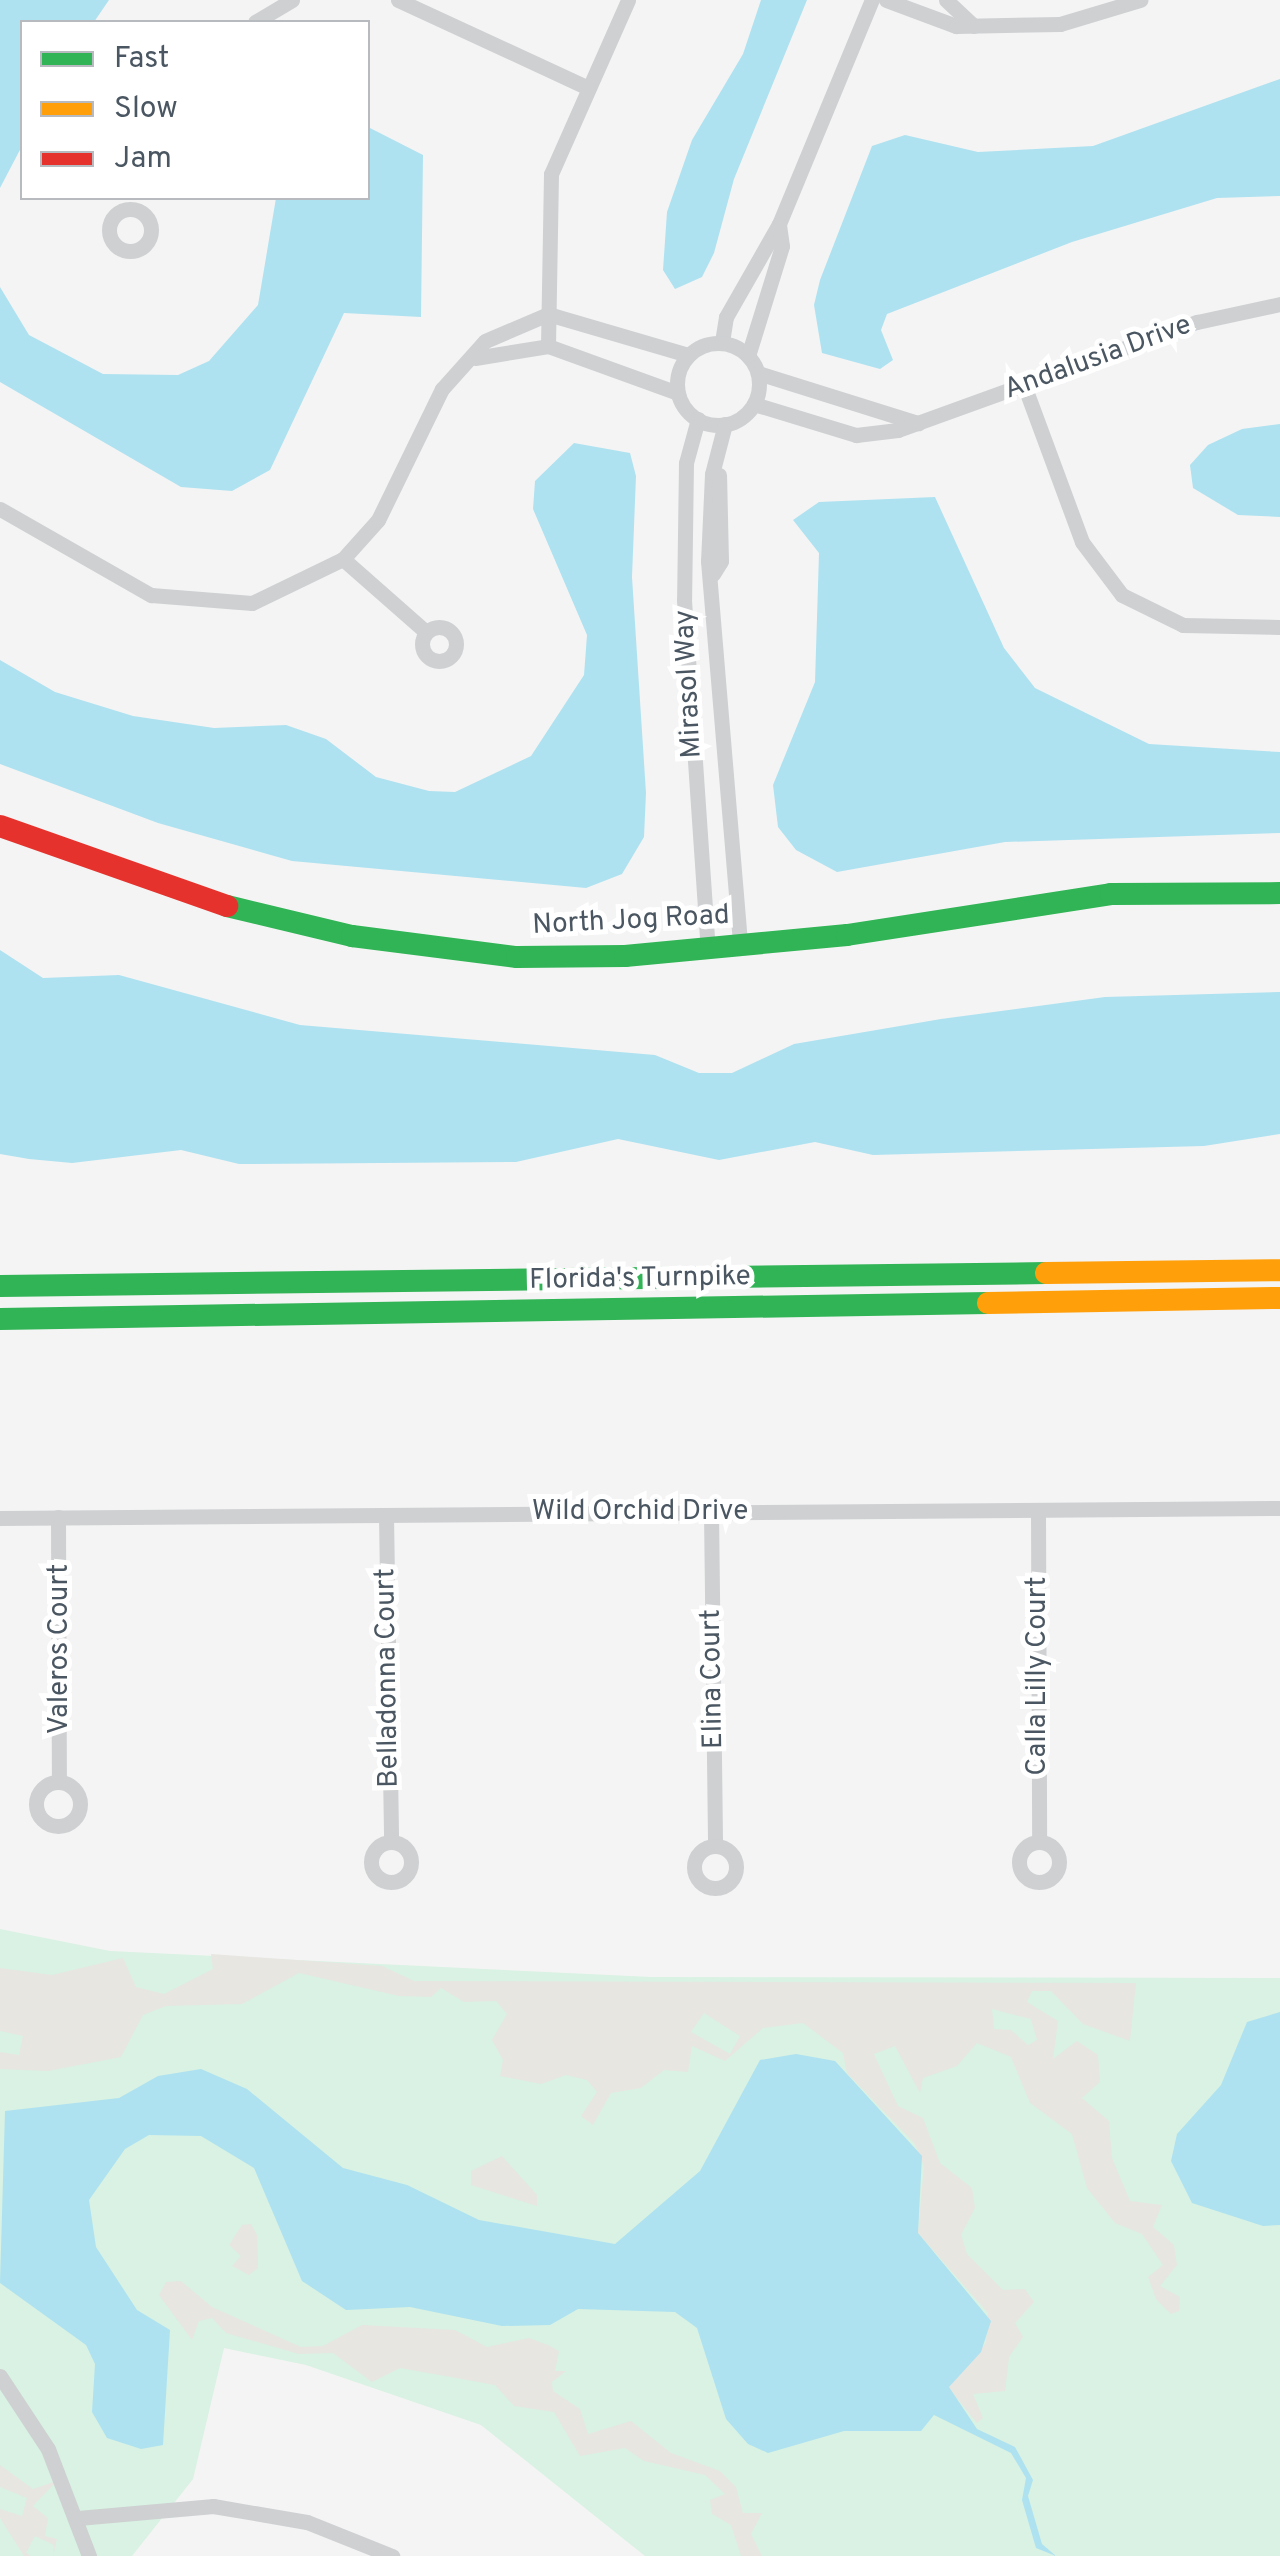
<!DOCTYPE html>
<style>
body{margin:0}
#map{position:relative;width:1280px;height:2556px;overflow:hidden;background:#f4f4f4;font-family:Overpass,sans-serif}
div>[style]{position:absolute}
.green>*{inset:0;background:#d9f2e3}
.sand>*{inset:0;background:#e7e6e1}
.water>*{inset:0;background:#aee2f0}
.street>*{height:15px;margin:-7.5px;padding:0 7.5px;transform-origin:7.5px;border-radius:7.5px;background:#ced0d2}
.street>.ring{margin:-7.5px;padding:0;box-sizing:content-box;background:none;border:15px solid #ced0d2;border-radius:50%}
.fast>*{height:22px;margin:-11px;padding:0 11px;transform-origin:11px;border-radius:11px;background:#30b455}
.slow>*{height:22px;margin:-11px;padding:0 11px;transform-origin:11px;border-radius:11px;background:#ff9f0a}
.jam>*{height:22px;margin:-11px;padding:0 11px;transform-origin:11px;border-radius:11px;background:#e5322d}
span{translate:-50% -50%;white-space:nowrap;text-align:center;line-height:1.15;-webkit-text-stroke:10px #fff;paint-order:stroke}
.street-label{font-size:28px;color:#4a5661}
.legend{position:absolute;left:20px;top:20px;width:350px;height:180px;box-sizing:border-box;background:#fff;border:2px solid #b7bbc0;margin:0;padding:12px 18px;list-style:none;font-size:30px;color:#4a5661}
.legend li{display:flex;align-items:center;gap:20px;height:50px}
.legend b{width:50px;border:2px solid #b7bbc0}
</style>
<div id="map">
<div class="green">
<div style="clip-path:polygon(0 1929px,110px 1951px,651px 1977px,1280px 1978px,1280px 2556px,645px 2556px,481px 2425px,306px 2365px,224px 2348px,193px 2479px,132px 2556px,0 2556px)"></div>
</div>
<div class="sand">
<div style="clip-path:polygon(evenodd,211px 1954px,382px 1966px,414px 1981px,1136px 1983px,1130px 2041px,1083px 2024px,1051px 1991px,1032px 1991px,1027px 2002px,1058px 2021px,1053px 2059px,1077px 2041px,1098px 2055px,1100px 2082px,1082px 2098px,1109px 2121px,1112px 2158px,1130px 2201px,1162px 2205px,1153px 2227px,1174px 2245px,1177px 2265px,1160px 2286px,1180px 2297px,1179px 2311px,1171px 2314px,1156px 2299px,1148px 2277px,1163px 2265px,1142px 2234px,1115px 2223px,1087px 2188px,1072px 2134px,1030px 2103px,1011px 2057px,977px 2043px,957px 2066px,923px 2078px,920px 2093px,895px 2046px,874px 2054px,898px 2106px,923px 2118px,940px 2163px,972px 2188px,975px 2208px,961px 2235px,967px 2254px,1003px 2290px,1025px 2289px,1034px 2302px,1015px 2323px,1023px 2337px,1009px 2357px,1005px 2391px,973px 2394px,983px 2418px,977px 2423px,948px 2387px,986px 2343px,988px 2313px,918px 2233px,924px 2166px,915px 2144px,847px 2073px,843px 2053px,803px 2023px,763px 2028px,725px 2061px,692px 2046px,688px 2072px,664px 2070px,641px 2088px,611px 2093px,593px 2125px,581px 2116px,597px 2092px,587px 2080px,566px 2075px,541px 2084px,500px 2076px,503px 2060px,492px 2040px,507px 2014px,496px 2001px,464px 2002px,441px 1988px,431px 1997px,399px 1996px,299px 1973px,242px 2004px,166px 2006px,143px 2015px,121px 2057px,48px 2071px,0 2069px,0 2052px,19px 2055px,23px 2036px,0 2031px,0 1968px,52px 1975px,123px 1958px,136px 1987px,164px 1994px,213px 1969px,211px 1954px,992px 2009px,1031px 2019px,1037px 2040px,1028px 2045px,1011px 2030px,994px 2029px,992px 2009px,211px 1954px,704px 2013px,740px 2036px,730px 2054px,691px 2032px,704px 2013px)"></div>
<div style="clip-path:polygon(502px 2156px,537px 2195px,537px 2206px,471px 2185px,471px 2171px)"></div>
<div style="clip-path:polygon(242px 2225px,251px 2224px,257px 2235px,258px 2268px,249px 2275px,232px 2266px,241px 2256px,229px 2245px)"></div>
<div style="clip-path:polygon(181px 2281px,212px 2307px,301px 2347px,323px 2346px,362px 2325px,455px 2330px,487px 2347px,529px 2338px,548px 2345px,559px 2351px,555px 2371px,566px 2371px,552px 2382px,553px 2391px,580px 2409px,588px 2434px,631px 2421px,671px 2453px,720px 2471px,736px 2487px,743px 2513px,762px 2513px,751px 2534px,762px 2556px,741px 2556px,731px 2525px,712px 2514px,710px 2500px,725px 2494px,705px 2475px,644px 2461px,625px 2448px,580px 2456px,554px 2412px,514px 2406px,495px 2385px,400px 2368px,372px 2382px,333px 2353px,299px 2354px,226px 2333px,212px 2318px,199px 2321px,192px 2340px,159px 2295px,166px 2282px)"></div>
<div style="clip-path:polygon(0 2465px,33px 2489px,57px 2481px,33px 2506px,48px 2518px,45px 2536px,57px 2539px,53px 2556px,54px 2545px,35px 2536px,26px 2553px,31px 2556px,24px 2556px,0 2518px,0 2509px,22px 2516px,27px 2498px,0 2487px)"></div>
</div>
<div class="water">
<div style="clip-path:polygon(0 0,109px 0,94px 22px,22px 22px,22px 146px,0 188px)"></div>
<div style="clip-path:polygon(761px 0,807px 0,734px 179px,714px 253px,702px 277px,675px 289px,663px 270px,667px 212px,692px 140px,743px 54px)"></div>
<div style="clip-path:polygon(1280px 79px,1280px 196px,1217px 198px,1072px 242px,887px 314px,881px 330px,893px 360px,880px 369px,822px 353px,814px 305px,820px 280px,872px 146px,905px 135px,978px 152px,1093px 146px)"></div>
<div style="clip-path:polygon(368px 127px,423px 155px,421px 317px,344px 313px,270px 470px,232px 491px,181px 487px,0 382px,0 287px,29px 335px,103px 374px,178px 375px,209px 361px,258px 305px,276px 198px,368px 198px)"></div>
<div style="clip-path:polygon(1280px 424px,1280px 517px,1238px 515px,1193px 488px,1190px 465px,1208px 445px,1242px 429px)"></div>
<div style="clip-path:polygon(574px 443px,630px 453px,636px 476px,632px 577px,646px 793px,644px 837px,622px 874px,586px 888px,292px 861px,158px 823px,0 764px,0 660px,55px 692px,133px 716px,214px 728px,286px 725px,326px 739px,376px 777px,429px 791px,455px 792px,531px 756px,584px 675px,587px 635px,533px 509px,535px 481px)"></div>
<div style="clip-path:polygon(935px 497px,1004px 648px,1035px 688px,1149px 744px,1280px 752px,1280px 833px,1005px 842px,837px 872px,796px 850px,778px 827px,773px 785px,815px 682px,819px 553px,793px 520px,819px 502px)"></div>
<div style="clip-path:polygon(0 950px,43px 978px,119px 975px,300px 1025px,655px 1055px,699px 1073px,732px 1073px,794px 1044px,941px 1019px,1105px 997px,1280px 992px,1280px 1134px,1204px 1146px,873px 1155px,815px 1142px,719px 1160px,618px 1139px,516px 1162px,239px 1164px,181px 1150px,72px 1163px,29px 1159px,0 1154px)"></div>
<div style="clip-path:polygon(1280px 2012px,1280px 2225px,1263px 2226px,1192px 2203px,1171px 2161px,1177px 2134px,1221px 2085px,1247px 2022px)"></div>
<div style="clip-path:polygon(796px 2054px,835px 2061px,922px 2156px,918px 2233px,991px 2321px,981px 2352px,949px 2387px,977px 2429px,1015px 2447px,1033px 2480px,1028px 2496px,1042px 2544px,1056px 2556px,1036px 2548px,1022px 2500px,1026px 2478px,1011px 2453px,934px 2415px,921px 2431px,844px 2431px,768px 2453px,748px 2444px,726px 2419px,697px 2328px,675px 2312px,578px 2309px,550px 2325px,502px 2326px,410px 2307px,346px 2310px,302px 2281px,254px 2168px,201px 2136px,149px 2135px,125px 2149px,89px 2200px,96px 2247px,137px 2310px,170px 2330px,163px 2445px,141px 2449px,107px 2438px,92px 2412px,95px 2364px,86px 2345px,0 2283px,5px 2111px,119px 2098px,158px 2076px,201px 2069px,247px 2089px,343px 2168px,407px 2185px,479px 2220px,615px 2244px,700px 2171px,760px 2060px)"></div>
</div>
<div class="street">
<div style="left:398px;top:0;width:207px;rotate:24.8deg"></div>
<div style="left:886px;top:0;width:75px;rotate:20.4deg"></div>
<div style="left:956px;top:26px;width:104px;rotate:-1.1deg"></div>
<div style="left:1060px;top:24px;width:84px;rotate:-16.7deg"></div>
<div style="left:946px;top:0;width:38px;rotate:43deg"></div>
<div style="left:255px;top:22px;width:43px;rotate:-30.7deg"></div>
<div class="ring" style="left:109px;top:209px;width:27px;height:27px"></div>
<div style="left:722px;top:342px;width:25px;rotate:-81deg"></div>
<div style="left:726px;top:317px;width:107px;rotate:-60.3deg"></div>
<div style="left:779px;top:224px;width:243px;rotate:-67.5deg"></div>
<div class="ring" style="left:677px;top:343px;width:67px;height:67px"></div>
<div style="left:548px;top:346px;width:172px;rotate:-89deg"></div>
<div style="left:551px;top:174px;width:190px;rotate:-66.1deg"></div>
<div style="left:548px;top:346px;width:138px;rotate:19.9deg"></div>
<div style="left:748px;top:356px;width:115px;rotate:-72.8deg"></div>
<div style="left:782px;top:246px;width:22px;rotate:-98deg"></div>
<div style="left:475px;top:358px;width:74px;rotate:-9.3deg"></div>
<div style="left:758px;top:373px;width:168px;rotate:17.4deg"></div>
<div style="left:1024px;top:385px;width:167px;rotate:69.7deg"></div>
<div style="left:1082px;top:542px;width:66px;rotate:53deg"></div>
<div style="left:1122px;top:595px;width:68px;rotate:26.2deg"></div>
<div style="left:1183px;top:625px;width:97px;rotate:1.2deg"></div>
<div style="left:754px;top:404px;width:107px;rotate:16.9deg"></div>
<div style="left:856px;top:435px;width:42px;rotate:-6.8deg"></div>
<div style="left:898px;top:430px;width:318px;rotate:-19.9deg"></div>
<div style="left:1197px;top:322px;width:85px;rotate:-12.2deg"></div>
<div style="left:698px;top:419px;width:46px;rotate:105.3deg"></div>
<div style="left:686px;top:463px;width:137px;rotate:90.8deg"></div>
<div style="left:684px;top:600px;width:351px;rotate:86.1deg"></div>
<div style="left:725px;top:424px;width:52px;rotate:104.6deg"></div>
<div style="left:712px;top:474px;width:87px;rotate:92.6deg"></div>
<div style="left:708px;top:561px;width:386px;rotate:85.2deg"></div>
<div style="left:0;top:509px;width:174px;rotate:29.7deg"></div>
<div style="left:151px;top:595px;width:101px;rotate:4.5deg"></div>
<div style="left:252px;top:603px;width:101px;rotate:-25.8deg"></div>
<div style="left:343px;top:559px;width:52px;rotate:-48.1deg"></div>
<div style="left:378px;top:520px;width:146px;rotate:-64deg"></div>
<div style="left:442px;top:389px;width:64px;rotate:-48.1deg"></div>
<div style="left:485px;top:341px;width:69px;rotate:-23.2deg"></div>
<div style="left:548px;top:314px;width:146px;rotate:16.3deg"></div>
<div style="left:343px;top:559px;width:111px;rotate:41.3deg"></div>
<div style="left:713px;top:574px;width:15px;rotate:-58deg"></div>
<div style="left:721px;top:561px;width:86px;rotate:-91.3deg"></div>
<div class="ring" style="left:422px;top:627px;width:19px;height:19px"></div>
<div style="left:1038px;top:1510px;width:332px;rotate:89.8deg"></div>
<div style="left:711px;top:1512px;width:334px;rotate:89.3deg"></div>
<div style="left:386px;top:1515px;width:327px;rotate:89.1deg"></div>
<div style="left:58px;top:1517px;width:264px;rotate:89.8deg"></div>
<div style="left:0;top:1518px;width:1280px;rotate:-0.45deg"></div>
<div class="ring" style="left:36px;top:1782px;width:29px;height:29px"></div>
<div class="ring" style="left:371px;top:1842px;width:25px;height:25px"></div>
<div class="ring" style="left:1019px;top:1842px;width:25px;height:25px"></div>
<div class="ring" style="left:694px;top:1846px;width:27px;height:27px"></div>
<div style="left:0;top:2376px;width:87px;rotate:56.7deg"></div>
<div style="left:48px;top:2449px;width:115px;rotate:69deg"></div>
<div style="left:78px;top:2518px;width:136px;rotate:-5.1deg"></div>
<div style="left:213px;top:2506px;width:95px;rotate:9.7deg"></div>
<div style="left:307px;top:2522px;width:92px;rotate:21.8deg"></div>
</div>
<div class="fast">
<div style="left:227px;top:906px;width:129px;rotate:13.5deg"></div>
<div style="left:352px;top:936px;width:166px;rotate:7.3deg"></div>
<div style="left:517px;top:957px;width:108px;rotate:-0.5deg"></div>
<div style="left:625px;top:956px;width:223px;rotate:-5.4deg"></div>
<div style="left:847px;top:935px;width:267px;rotate:-8.8deg"></div>
<div style="left:1111px;top:894px;width:169px;rotate:-0.3deg"></div>
<div style="left:0;top:1286px;width:1046px;rotate:-0.71deg"></div>
<div style="left:0;top:1319px;width:988px;rotate:-0.93deg"></div>
</div>
<div class="slow">
<div style="left:1046px;top:1273px;width:234px;rotate:-0.7deg"></div>
<div style="left:988px;top:1303px;width:292px;rotate:-1deg"></div>
</div>
<div class="jam">
<div style="left:0;top:826px;width:241px;rotate:19.4deg"></div>
</div>
<div class="street-label">
<span style="left:1098px;top:358px;rotate:-20deg">Andalusia Drive</span>
<span style="left:689px;top:684px;rotate:-93deg">Mirasol Way</span>
<span style="left:631px;top:921px;rotate:-3deg">North Jog Road</span>
<span style="left:640px;top:1279px;rotate:-1deg">Florida's Turnpike</span>
<span style="left:640px;top:1512px">Wild Orchid Drive</span>
<span style="left:60px;top:1649px;rotate:-90deg">Valeros Court</span>
<span style="left:1038px;top:1676px;rotate:-90deg">Calla Lilly Court</span>
<span style="left:388px;top:1678px;rotate:-91deg">Belladonna Court</span>
<span style="left:713px;top:1679px;rotate:-91deg">Elina Court</span>
</div>
<ul class="legend">
<li><b style="height:12px;background:#30b455"></b>Fast</li>
<li><b style="height:12px;background:#ff9f0a"></b>Slow</li>
<li><b style="height:12px;background:#e5322d"></b>Jam</li>
</ul>
</div>
